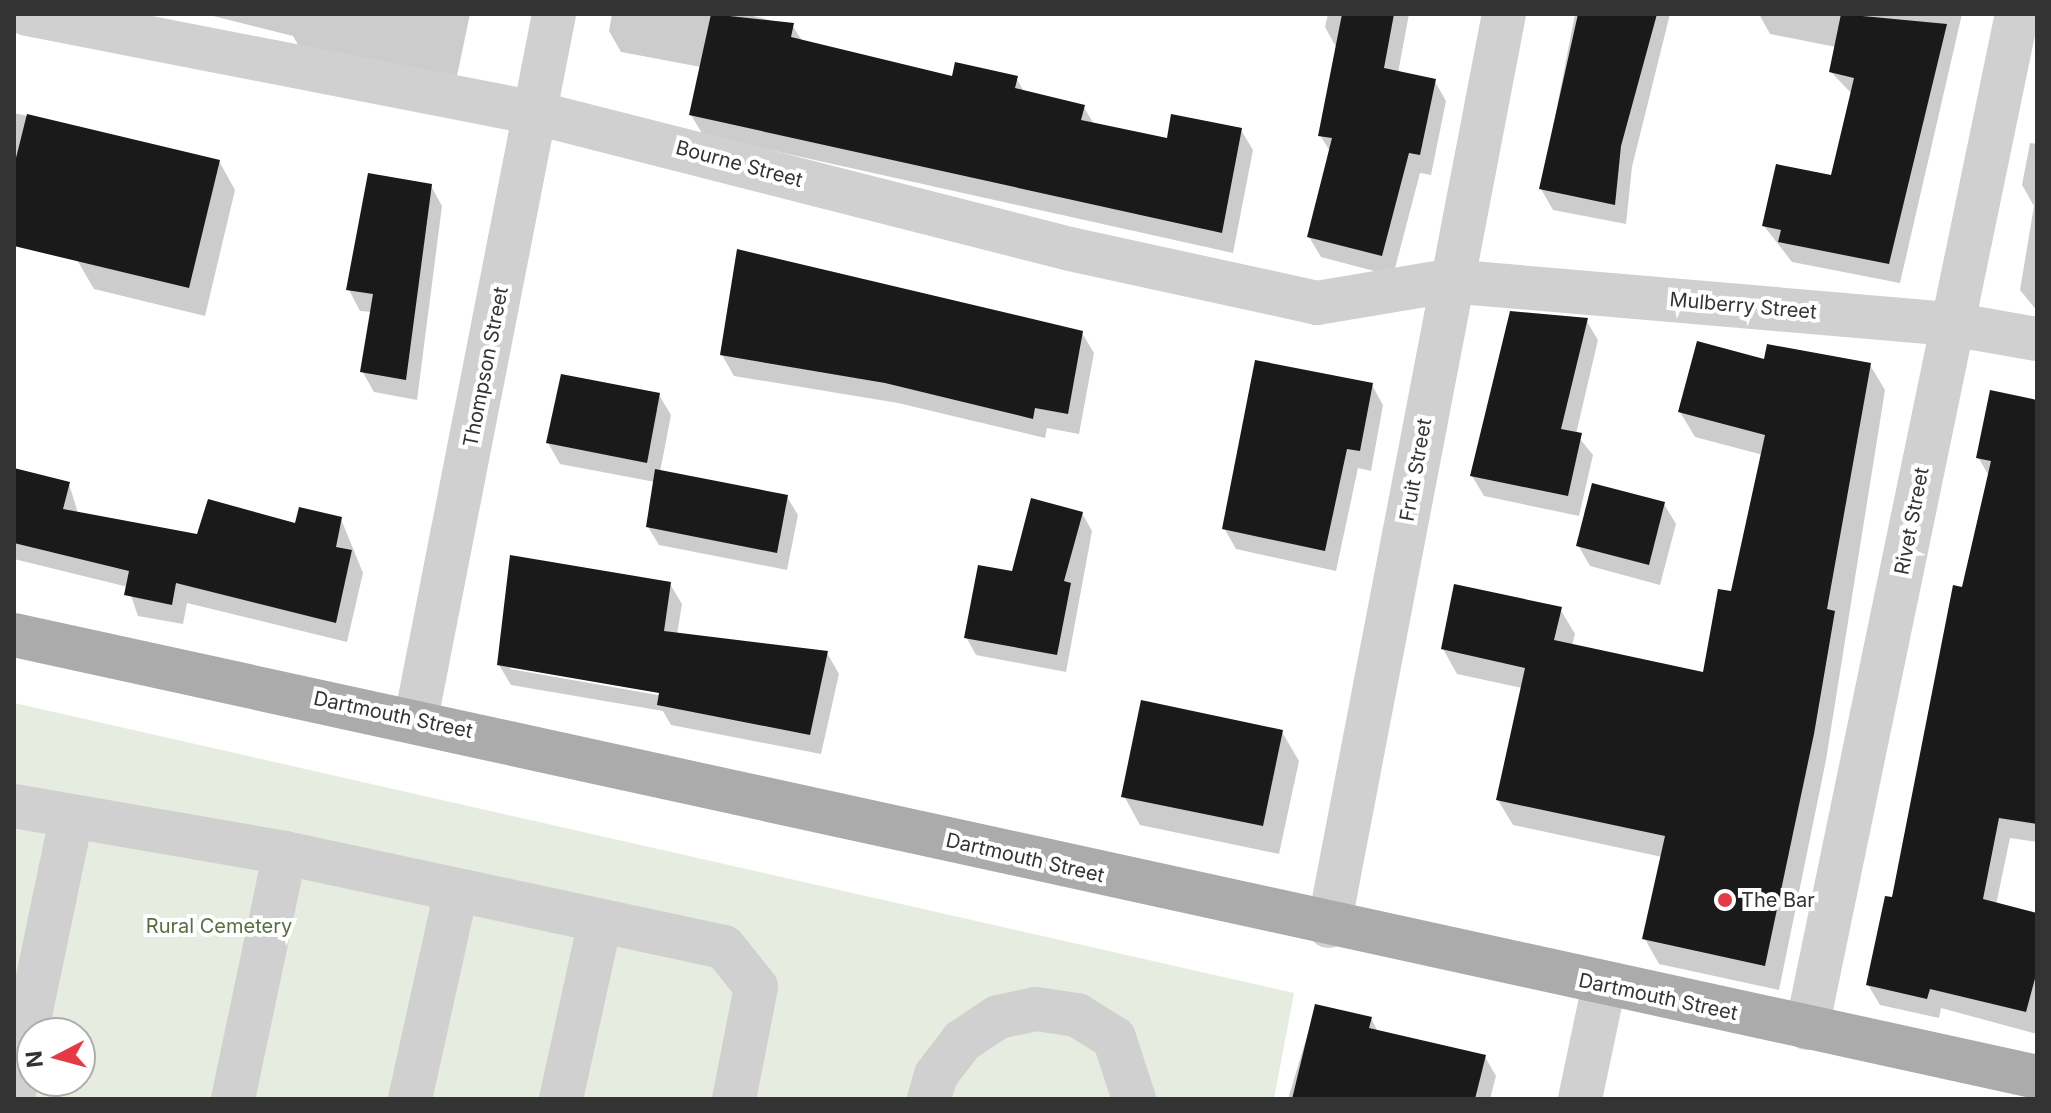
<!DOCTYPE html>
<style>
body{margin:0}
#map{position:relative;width:2051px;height:1113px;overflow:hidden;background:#fff;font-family:Inter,sans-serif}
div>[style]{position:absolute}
.green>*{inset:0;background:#e6ecdf}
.shadow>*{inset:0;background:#0003}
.building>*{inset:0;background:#1a1a1a}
.minor>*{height:44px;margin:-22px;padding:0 22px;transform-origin:22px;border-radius:22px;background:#d0d0d0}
.major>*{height:44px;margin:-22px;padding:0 22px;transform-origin:22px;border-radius:22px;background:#ababab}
.dots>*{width:22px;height:22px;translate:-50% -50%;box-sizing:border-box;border:4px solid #fff;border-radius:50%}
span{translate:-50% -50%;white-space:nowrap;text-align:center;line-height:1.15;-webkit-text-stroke:8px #fff;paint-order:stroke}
.street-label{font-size:20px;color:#333}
.poi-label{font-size:20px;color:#333}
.left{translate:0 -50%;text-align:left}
.park-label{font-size:20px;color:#56703f}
.frame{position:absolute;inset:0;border:16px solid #333;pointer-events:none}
.north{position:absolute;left:16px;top:1017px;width:80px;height:80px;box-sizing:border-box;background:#fff;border:2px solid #adadad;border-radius:50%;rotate:264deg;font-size:22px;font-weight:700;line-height:32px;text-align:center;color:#333}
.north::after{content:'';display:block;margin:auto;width:28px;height:36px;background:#e63946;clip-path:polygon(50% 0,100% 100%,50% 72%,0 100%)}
</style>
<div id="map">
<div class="green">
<div style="clip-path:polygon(evenodd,14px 703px,1294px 993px,1274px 1099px,14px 1099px,14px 703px,32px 1033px,80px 1033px,80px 1081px,32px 1081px,32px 1033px)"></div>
</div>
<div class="shadow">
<div style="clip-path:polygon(205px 14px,470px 14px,457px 76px,301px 50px,293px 36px)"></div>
<div style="clip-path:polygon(612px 14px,744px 14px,792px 25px,803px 42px,953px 79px,1016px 78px,1025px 93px,1083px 106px,1094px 124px,1168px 141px,1241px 130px,1253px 150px,1233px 253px,703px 135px,691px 115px,701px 67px,621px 52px,609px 31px)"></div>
<div style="clip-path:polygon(1328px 14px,1409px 14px,1398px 73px,1434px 80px,1446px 101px,1431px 175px,1420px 173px,1393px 276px,1321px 257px,1309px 237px,1331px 153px,1320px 135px,1337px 49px,1325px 27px)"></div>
<div style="clip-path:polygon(1575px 14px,1670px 14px,1632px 167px,1626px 224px,1553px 210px,1541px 189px)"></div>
<div style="clip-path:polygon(1759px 14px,1962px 14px,1900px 283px,1792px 262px,1764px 226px,1832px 178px,1852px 94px,1831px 72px,1836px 47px,1770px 34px)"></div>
<div style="clip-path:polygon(14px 113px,46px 120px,14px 241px)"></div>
<div style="clip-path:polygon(2030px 143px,2037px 144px,2037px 311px,2020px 290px,2034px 206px,2022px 185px)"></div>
<div style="clip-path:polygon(219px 161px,235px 190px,205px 316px,94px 289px,77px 260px)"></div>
<div style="clip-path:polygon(431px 186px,442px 206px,417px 400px,374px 392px,362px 371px,372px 312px,360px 311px,349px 290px)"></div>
<div style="clip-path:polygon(1586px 320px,1598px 340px,1576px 434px,1593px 455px,1579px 516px,1484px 496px,1472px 476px)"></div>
<div style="clip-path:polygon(1082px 333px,1094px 353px,1079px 434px,1047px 428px,1045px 438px,898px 403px,734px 376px,722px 355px)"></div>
<div style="clip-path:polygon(1766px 362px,1870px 365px,1885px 390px,1826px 760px,1779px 990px,1659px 964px,1645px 939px,1662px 857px,1513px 825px,1498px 800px,1522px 688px,1457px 674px,1443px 649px,1560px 609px,1575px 634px,1572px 646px,1705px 674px,1732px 594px,1763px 455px,1695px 437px,1680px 412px)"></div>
<div style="clip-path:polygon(1372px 385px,1383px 405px,1371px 471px,1358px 468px,1336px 571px,1236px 549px,1224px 528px)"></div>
<div style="clip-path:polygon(659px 395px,671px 415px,660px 472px,787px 497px,798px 515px,787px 570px,659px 545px,648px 527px,655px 482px,560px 464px,548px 443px)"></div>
<div style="clip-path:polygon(2037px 402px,2037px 842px,2010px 838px,1996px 905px,2037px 916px,2037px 1034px,1941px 1008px,1939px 1018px,1880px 1005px,1868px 985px,1894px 900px,1989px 476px,1978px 457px)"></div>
<div style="clip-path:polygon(14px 470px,69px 484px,78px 513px,199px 537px,341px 519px,363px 573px,347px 642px,187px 603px,183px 624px,138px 616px,128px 587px,14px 559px)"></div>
<div style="clip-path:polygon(1664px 504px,1676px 524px,1660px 585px,1590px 566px,1578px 545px)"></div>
<div style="clip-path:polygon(1082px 513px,1092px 531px,1066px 672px,976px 655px,966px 637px,1013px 573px)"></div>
<div style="clip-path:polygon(evenodd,670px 584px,682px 604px,677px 635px,827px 653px,839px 674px,821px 754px,671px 725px,663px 711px,511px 685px,499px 665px,670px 584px,510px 665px,669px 693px,669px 697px,510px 669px,510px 665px)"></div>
<div style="clip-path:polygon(1282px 732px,1299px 761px,1279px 854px,1140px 825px,1124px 796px)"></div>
<div style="clip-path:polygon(1316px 1006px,1371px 1018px,1378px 1032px,1485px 1057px,1496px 1076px,1490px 1099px,1288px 1099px)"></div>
</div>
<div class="building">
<div style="clip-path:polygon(711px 14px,794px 23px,791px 37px,952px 76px,955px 62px,1018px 76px,1015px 88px,1085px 105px,1081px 120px,1167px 138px,1171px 114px,1242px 128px,1222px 233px,689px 115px)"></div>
<div style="clip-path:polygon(1342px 14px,1394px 14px,1384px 68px,1436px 79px,1420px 155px,1409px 153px,1382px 256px,1307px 237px,1332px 138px,1318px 136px)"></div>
<div style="clip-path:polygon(1578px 14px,1657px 14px,1621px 146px,1615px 205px,1539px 189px)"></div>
<div style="clip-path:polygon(1841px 14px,1947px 24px,1889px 264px,1778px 242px,1781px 230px,1762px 226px,1776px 164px,1831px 175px,1854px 78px,1829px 72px)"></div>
<div style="clip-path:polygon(27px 114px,220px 160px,189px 288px,14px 246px,14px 166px)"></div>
<div style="clip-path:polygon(368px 173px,432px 184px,406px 380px,360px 372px,373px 294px,346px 290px)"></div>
<div style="clip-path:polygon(737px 249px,1083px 331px,1068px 414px,1035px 408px,1033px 419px,885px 383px,720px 355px)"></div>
<div style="clip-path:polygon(1510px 311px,1588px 318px,1561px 429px,1582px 433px,1568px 496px,1470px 476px)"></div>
<div style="clip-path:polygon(1697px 341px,1764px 359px,1767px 344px,1871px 363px,1827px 609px,1835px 611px,1814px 734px,1765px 966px,1642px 939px,1665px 836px,1496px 800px,1525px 668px,1441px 649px,1454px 584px,1562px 607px,1554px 640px,1703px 672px,1718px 589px,1731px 591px,1765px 435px,1678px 412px)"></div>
<div style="clip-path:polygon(1255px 360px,1373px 383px,1360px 451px,1347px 449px,1325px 551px,1222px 529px)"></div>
<div style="clip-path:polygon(561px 374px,660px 393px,647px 463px,546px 443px)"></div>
<div style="clip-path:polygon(1990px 390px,2037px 400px,2037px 824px,1999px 818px,1983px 899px,2037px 913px,2037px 971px,2026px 1012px,1930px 989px,1927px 999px,1866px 985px,1885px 896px,1892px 897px,1953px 585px,1962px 587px,1991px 461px,1976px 458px)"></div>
<div style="clip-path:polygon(14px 468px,70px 482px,63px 509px,197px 534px,208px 499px,295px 523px,299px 507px,342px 517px,336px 547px,352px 550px,336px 623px,176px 583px,172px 605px,124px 595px,129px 571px,14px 543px)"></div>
<div style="clip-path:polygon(655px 469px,788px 495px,777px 553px,646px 527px)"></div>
<div style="clip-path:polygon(1592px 483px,1665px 502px,1649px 565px,1576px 546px)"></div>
<div style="clip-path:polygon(1031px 498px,1083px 512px,1064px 581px,1071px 583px,1057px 655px,964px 638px,978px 565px,1012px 571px)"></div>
<div style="clip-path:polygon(510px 555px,671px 582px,664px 631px,828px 651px,810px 735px,657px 705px,659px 693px,497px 665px)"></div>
<div style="clip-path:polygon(1141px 700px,1283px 730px,1263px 826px,1121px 797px)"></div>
<div style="clip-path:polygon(1315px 1004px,1372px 1017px,1369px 1028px,1486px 1055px,1475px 1099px,1292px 1099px)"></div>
</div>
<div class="minor">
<div style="left:27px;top:14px;width:519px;rotate:11.01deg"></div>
<div style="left:536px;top:113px;width:551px;rotate:14.29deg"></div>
<div style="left:1070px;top:249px;width:253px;rotate:12.3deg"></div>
<div style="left:1317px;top:303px;width:133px;rotate:-9.5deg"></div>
<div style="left:1448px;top:281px;width:505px;rotate:4.89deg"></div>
<div style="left:1951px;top:324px;width:87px;rotate:9.9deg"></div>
<div style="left:416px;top:719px;width:718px;rotate:-78.92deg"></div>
<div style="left:14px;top:806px;width:275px;rotate:9.8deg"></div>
<div style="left:285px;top:853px;width:449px;rotate:12.1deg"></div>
<div style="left:724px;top:947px;width:51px;rotate:51.3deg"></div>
<div style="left:756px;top:987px;width:114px;rotate:101.1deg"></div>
<div style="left:1329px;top:926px;width:929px;rotate:-79.14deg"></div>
<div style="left:1807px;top:1028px;width:1036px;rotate:-78.3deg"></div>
<div style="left:14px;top:1092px;width:278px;rotate:-78.2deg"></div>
<div style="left:233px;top:1099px;width:251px;rotate:-78.1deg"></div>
<div style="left:410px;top:1099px;width:213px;rotate:-77.5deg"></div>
<div style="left:561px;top:1099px;width:182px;rotate:-77.6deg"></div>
<div style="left:929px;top:1099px;width:25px;rotate:-74deg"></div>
<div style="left:936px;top:1075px;width:43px;rotate:-52.6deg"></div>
<div style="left:962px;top:1041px;width:43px;rotate:-33.7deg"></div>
<div style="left:998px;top:1017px;width:39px;rotate:-12deg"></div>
<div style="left:1036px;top:1009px;width:41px;rotate:8.3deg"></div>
<div style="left:1077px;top:1015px;width:44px;rotate:31.9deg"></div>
<div style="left:1114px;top:1038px;width:64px;rotate:71.8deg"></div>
<div style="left:1580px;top:1099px;width:116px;rotate:-78.1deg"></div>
</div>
<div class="major">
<div style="left:14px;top:635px;width:2071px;rotate:12.32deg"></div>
</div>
<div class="dots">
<div style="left:1725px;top:900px;background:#e63946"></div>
</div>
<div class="street-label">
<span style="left:739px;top:164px;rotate:15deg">Bourne Street</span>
<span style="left:1743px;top:306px;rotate:5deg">Mulberry Street</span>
<span style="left:486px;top:367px;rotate:-79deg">Thompson Street</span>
<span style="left:1416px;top:470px;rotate:-80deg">Fruit Street</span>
<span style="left:1912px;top:521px;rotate:-79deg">Rivet Street</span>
<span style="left:393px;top:715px;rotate:12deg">Dartmouth Street</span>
<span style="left:1025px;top:858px;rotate:13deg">Dartmouth Street</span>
<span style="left:1658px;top:997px;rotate:12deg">Dartmouth Street</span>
</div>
<div class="poi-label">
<span class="left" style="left:1741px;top:900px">The Bar</span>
</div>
<div class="park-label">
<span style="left:219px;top:926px">Rural Cemetery</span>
</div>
<div class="frame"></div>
<div class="north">N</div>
</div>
